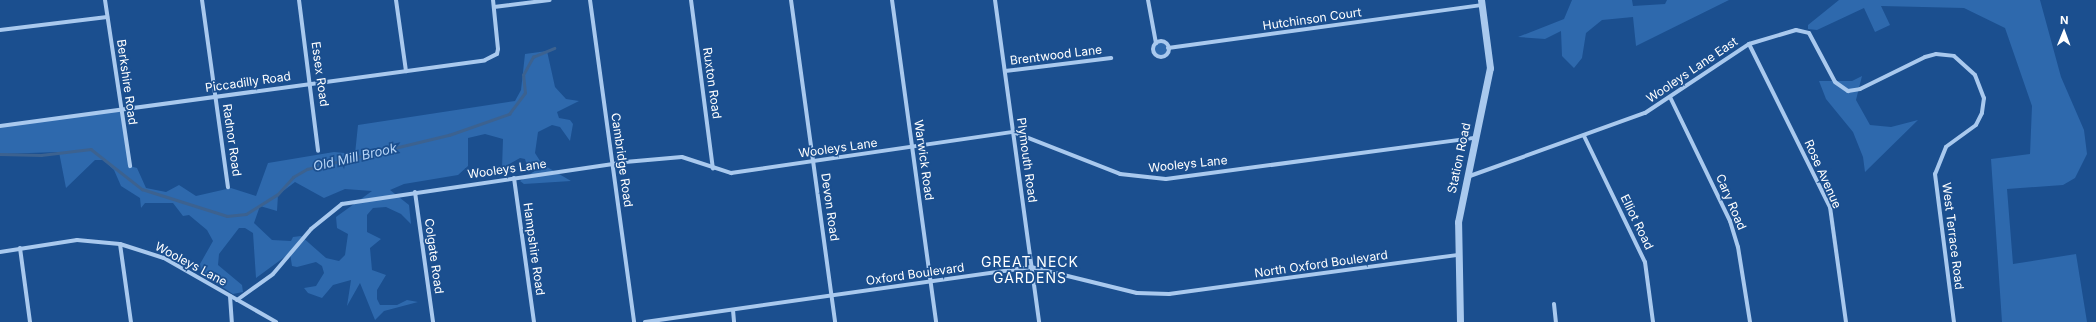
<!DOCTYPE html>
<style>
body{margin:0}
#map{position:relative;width:2096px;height:322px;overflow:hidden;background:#1b4f8f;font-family:Inter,sans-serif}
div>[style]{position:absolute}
.green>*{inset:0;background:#2e69ad}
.round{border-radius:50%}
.stream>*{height:2.5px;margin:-1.25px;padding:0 1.25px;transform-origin:1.25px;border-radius:1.25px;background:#3c6290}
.minor>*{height:4px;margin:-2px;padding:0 2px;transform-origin:2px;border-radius:2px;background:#a9c9ee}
.minor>.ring{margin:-2px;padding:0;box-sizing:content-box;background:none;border:4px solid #a9c9ee;border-radius:50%}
.tertiary>*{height:7px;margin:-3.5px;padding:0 3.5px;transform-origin:3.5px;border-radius:3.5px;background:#a9c9ee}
span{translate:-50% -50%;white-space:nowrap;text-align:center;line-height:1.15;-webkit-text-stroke:3.5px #1b4f8f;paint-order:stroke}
.street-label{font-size:12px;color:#fff}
.water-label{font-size:13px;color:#b5d3f5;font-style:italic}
.quarter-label{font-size:14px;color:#fff;letter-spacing:1px}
.north{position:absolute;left:2044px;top:12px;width:40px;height:40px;-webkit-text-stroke:3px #1b4f8f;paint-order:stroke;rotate:1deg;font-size:11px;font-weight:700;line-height:16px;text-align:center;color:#fff}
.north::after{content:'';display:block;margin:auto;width:14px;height:18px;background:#fff;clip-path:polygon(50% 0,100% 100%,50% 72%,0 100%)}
</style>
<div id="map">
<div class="green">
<div style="clip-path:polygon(1572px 0,1632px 0,1633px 6px,1665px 4px,1667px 0,1729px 0,1636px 46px,1633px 17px,1602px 20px,1586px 33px,1582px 58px,1574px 68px,1562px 56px,1561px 31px,1545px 39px,1518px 37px,1564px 19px)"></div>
<div style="clip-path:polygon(1839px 0,2040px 0,2061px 77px,2084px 130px,2087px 154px,2075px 178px,2063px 185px,2007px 189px,2013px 264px,2076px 254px,2087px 322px,2002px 322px,1991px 159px,2030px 154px,2032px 106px,2005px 28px,1964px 8px,1881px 6px,1890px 25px,1875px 32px,1864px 8px,1817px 30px,1808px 29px,1808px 25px)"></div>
<div class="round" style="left:1153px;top:42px;width:14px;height:14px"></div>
<div style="clip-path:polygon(evenodd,547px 51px,555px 87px,566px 99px,579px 101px,557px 112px,559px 118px,570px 120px,573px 124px,570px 141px,560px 127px,552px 125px,538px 132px,535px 153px,542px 164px,571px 181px,524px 184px,520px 181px,536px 170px,527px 166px,525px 159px,520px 158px,502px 168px,503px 139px,485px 134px,468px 138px,468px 166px,458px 175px,404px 184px,390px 190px,409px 205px,411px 224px,401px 214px,386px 207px,373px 208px,367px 215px,367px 232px,381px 239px,370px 248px,372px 270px,386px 275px,377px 290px,377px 299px,380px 305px,397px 305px,407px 300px,418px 302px,384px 311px,375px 320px,360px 283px,347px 306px,351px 280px,333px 285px,322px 298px,308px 293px,304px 288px,316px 286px,324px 273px,322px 266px,316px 262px,297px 267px,292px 266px,290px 253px,256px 278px,253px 233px,245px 228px,239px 228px,219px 254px,218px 265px,242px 285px,243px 292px,233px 294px,201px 273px,200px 264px,213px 241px,207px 230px,189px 215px,183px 216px,173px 203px,145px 203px,141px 208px,140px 198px,121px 186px,114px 170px,103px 160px,95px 160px,66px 188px,59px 152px,0 154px,0 126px,121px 110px,130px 166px,137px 168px,146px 188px,166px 192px,179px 185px,196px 196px,231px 188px,256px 196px,268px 163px,334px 152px,355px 154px,358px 125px,515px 101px,521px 90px,525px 54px,547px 51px,295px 182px,324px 198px,345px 189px,372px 191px,336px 217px,337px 228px,348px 234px,345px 255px,339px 261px,326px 258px,301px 236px,293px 237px,291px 241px,272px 240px,254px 223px,260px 206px,277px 211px,278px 195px,295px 182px)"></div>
<div style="clip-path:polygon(1862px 76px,1856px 100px,1870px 125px,1891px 127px,1918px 120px,1865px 172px,1863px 157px,1853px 132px,1826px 99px,1819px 81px,1852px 81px)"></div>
</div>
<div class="stream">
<div style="left:0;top:154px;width:41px;rotate:1.4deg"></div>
<div style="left:41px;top:155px;width:50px;rotate:-6.8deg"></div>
<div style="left:91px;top:149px;width:65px;rotate:38.1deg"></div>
<div style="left:142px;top:189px;width:89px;rotate:17.6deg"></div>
<div style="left:227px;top:216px;width:19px;rotate:-6deg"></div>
<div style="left:246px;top:214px;width:36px;rotate:-32deg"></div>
<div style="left:277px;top:195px;width:24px;rotate:-48deg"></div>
<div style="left:293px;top:177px;width:16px;rotate:-30deg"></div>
<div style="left:307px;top:169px;width:146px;rotate:-13.5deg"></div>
<div style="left:449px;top:135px;width:64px;rotate:-19.3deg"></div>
<div style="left:509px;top:114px;width:26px;rotate:-53deg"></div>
<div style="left:525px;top:93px;width:18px;rotate:-96deg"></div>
<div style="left:523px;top:75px;width:21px;rotate:-61deg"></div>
<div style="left:533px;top:57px;width:23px;rotate:-23deg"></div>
</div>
<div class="minor">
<div style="left:105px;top:0;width:168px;rotate:81.4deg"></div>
<div style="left:202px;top:0;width:189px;rotate:82.1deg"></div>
<div style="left:299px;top:0;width:152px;rotate:82.8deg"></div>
<div style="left:396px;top:0;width:72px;rotate:82deg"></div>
<div style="left:590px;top:0;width:325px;rotate:82.2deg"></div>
<div style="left:691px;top:0;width:170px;rotate:82.6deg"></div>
<div style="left:791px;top:0;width:325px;rotate:82.2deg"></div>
<div style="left:892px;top:0;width:325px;rotate:82.2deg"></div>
<div style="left:995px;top:0;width:325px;rotate:82.2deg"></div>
<div style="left:1148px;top:0;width:44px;rotate:79.5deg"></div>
<div style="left:494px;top:7px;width:56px;rotate:-7.1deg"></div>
<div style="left:0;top:30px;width:108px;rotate:-6.9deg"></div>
<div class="ring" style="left:1153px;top:41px;width:12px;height:12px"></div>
<div style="left:1749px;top:44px;width:182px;rotate:63.6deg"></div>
<div style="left:1830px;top:207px;width:116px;rotate:82.1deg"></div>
<div style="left:1168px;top:48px;width:316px;rotate:-7.8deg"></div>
<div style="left:1005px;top:71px;width:107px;rotate:-7deg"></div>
<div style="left:1670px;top:97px;width:138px;rotate:64.2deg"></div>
<div style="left:1730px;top:221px;width:27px;rotate:73deg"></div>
<div style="left:1738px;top:247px;width:76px;rotate:80.9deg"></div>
<div style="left:0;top:126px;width:489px;rotate:-7.7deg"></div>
<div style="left:485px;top:60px;width:13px;rotate:-27deg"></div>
<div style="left:497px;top:54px;width:5px;rotate:-79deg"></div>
<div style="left:498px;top:49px;width:49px;rotate:-95.8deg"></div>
<div style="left:1584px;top:136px;width:140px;rotate:64.2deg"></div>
<div style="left:1645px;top:262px;width:61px;rotate:82.4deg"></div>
<div style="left:1467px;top:177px;width:189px;rotate:-19.8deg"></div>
<div style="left:1645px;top:113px;width:125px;rotate:-33.6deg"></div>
<div style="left:1749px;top:44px;width:49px;rotate:-16.6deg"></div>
<div style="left:1796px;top:30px;width:13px;rotate:13deg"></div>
<div style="left:1809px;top:33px;width:55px;rotate:62deg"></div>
<div style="left:1835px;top:82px;width:16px;rotate:35deg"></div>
<div style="left:1848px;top:91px;width:12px;rotate:-9deg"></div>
<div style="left:1860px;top:89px;width:72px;rotate:-26.2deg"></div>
<div style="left:1925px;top:57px;width:11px;rotate:-15deg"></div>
<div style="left:1936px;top:54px;width:18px;rotate:6deg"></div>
<div style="left:1954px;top:56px;width:28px;rotate:42deg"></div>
<div style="left:1975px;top:75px;width:25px;rotate:69deg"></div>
<div style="left:1984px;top:98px;width:15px;rotate:98deg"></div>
<div style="left:1982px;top:113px;width:13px;rotate:117deg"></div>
<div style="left:1976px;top:125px;width:37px;rotate:144deg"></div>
<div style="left:1946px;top:147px;width:29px;rotate:112deg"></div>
<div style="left:1935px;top:174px;width:149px;rotate:82.7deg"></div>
<div style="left:514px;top:178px;width:145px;rotate:82.1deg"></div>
<div style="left:415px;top:192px;width:131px;rotate:82.1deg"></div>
<div style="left:120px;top:244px;width:79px;rotate:82deg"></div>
<div style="left:20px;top:248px;width:75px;rotate:82.3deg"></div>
<div style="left:0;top:252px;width:78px;rotate:-8.9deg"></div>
<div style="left:77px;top:240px;width:43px;rotate:5.3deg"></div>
<div style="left:120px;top:244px;width:46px;rotate:17.7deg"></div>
<div style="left:164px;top:258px;width:129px;rotate:29.7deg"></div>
<div style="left:230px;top:296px;width:26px;rotate:86deg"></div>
<div style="left:237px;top:300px;width:44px;rotate:-35.8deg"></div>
<div style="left:273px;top:274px;width:59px;rotate:-49.8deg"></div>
<div style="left:311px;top:229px;width:40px;rotate:-39deg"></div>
<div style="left:342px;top:204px;width:286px;rotate:-8.4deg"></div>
<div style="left:625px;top:162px;width:57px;rotate:-5deg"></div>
<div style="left:682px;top:157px;width:52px;rotate:18.1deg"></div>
<div style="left:731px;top:173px;width:285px;rotate:-8.3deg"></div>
<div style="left:1013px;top:132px;width:115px;rotate:21.4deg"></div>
<div style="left:1120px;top:174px;width:46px;rotate:6.2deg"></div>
<div style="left:1166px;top:179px;width:311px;rotate:-7.6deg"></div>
<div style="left:1554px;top:304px;width:18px;rotate:84deg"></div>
<div style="left:733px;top:310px;width:12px;rotate:85deg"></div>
<div style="left:645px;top:322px;width:390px;rotate:-8.1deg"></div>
<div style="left:1031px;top:267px;width:109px;rotate:13.8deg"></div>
<div style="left:1137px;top:293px;width:32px;rotate:2deg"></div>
<div style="left:1169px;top:294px;width:292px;rotate:-7.7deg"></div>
</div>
<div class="tertiary">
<div style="left:1460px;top:322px;width:100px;rotate:-91.1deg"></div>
<div style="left:1458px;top:222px;width:157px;rotate:-78.3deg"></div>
<div style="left:1490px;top:68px;width:69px;rotate:-97.5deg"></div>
</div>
<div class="street-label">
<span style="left:1312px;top:19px;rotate:-8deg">Hutchinson Court</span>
<span style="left:1056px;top:55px;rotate:-7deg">Brentwood Lane</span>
<span style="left:1692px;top:70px;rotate:-34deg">Wooleys Lane East</span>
<span style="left:320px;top:74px;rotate:82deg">Essex Road</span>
<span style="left:127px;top:82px;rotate:82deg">Berkshire Road</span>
<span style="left:248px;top:82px;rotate:-8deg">Piccadilly Road</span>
<span style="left:712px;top:83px;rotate:82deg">Ruxton Road</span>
<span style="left:232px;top:140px;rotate:82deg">Radnor Road</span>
<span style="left:838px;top:148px;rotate:-8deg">Wooleys Lane</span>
<span style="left:1459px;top:158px;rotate:-78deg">Station Road</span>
<span style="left:622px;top:160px;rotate:82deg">Cambridge Road</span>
<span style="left:924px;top:160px;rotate:82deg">Warwick Road</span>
<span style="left:1027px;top:160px;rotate:82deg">Plymouth Road</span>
<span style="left:1188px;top:164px;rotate:-6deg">Wooleys Lane</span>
<span style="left:507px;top:169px;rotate:-8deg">Wooleys Lane</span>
<span style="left:1823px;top:174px;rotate:66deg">Rose Avenue</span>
<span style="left:1731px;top:202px;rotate:67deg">Cary Road</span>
<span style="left:830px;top:207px;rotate:82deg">Devon Road</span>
<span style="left:1637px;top:222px;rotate:64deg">Elliot Road</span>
<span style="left:1953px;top:236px;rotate:83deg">West Terrace Road</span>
<span style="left:534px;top:249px;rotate:82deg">Hampshire Road</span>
<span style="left:434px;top:256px;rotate:82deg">Colgate Road</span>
<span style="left:191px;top:264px;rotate:28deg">Wooleys Lane</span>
<span style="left:1321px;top:264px;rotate:-8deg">North Oxford Boulevard</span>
<span style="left:915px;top:274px;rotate:-8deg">Oxford Boulevard</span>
</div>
<div class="water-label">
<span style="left:355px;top:157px;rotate:-13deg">Old Mill Brook</span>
</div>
<div class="quarter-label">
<span style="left:1030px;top:270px">GREAT NECK<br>GARDENS</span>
</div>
<div class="north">N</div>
</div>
